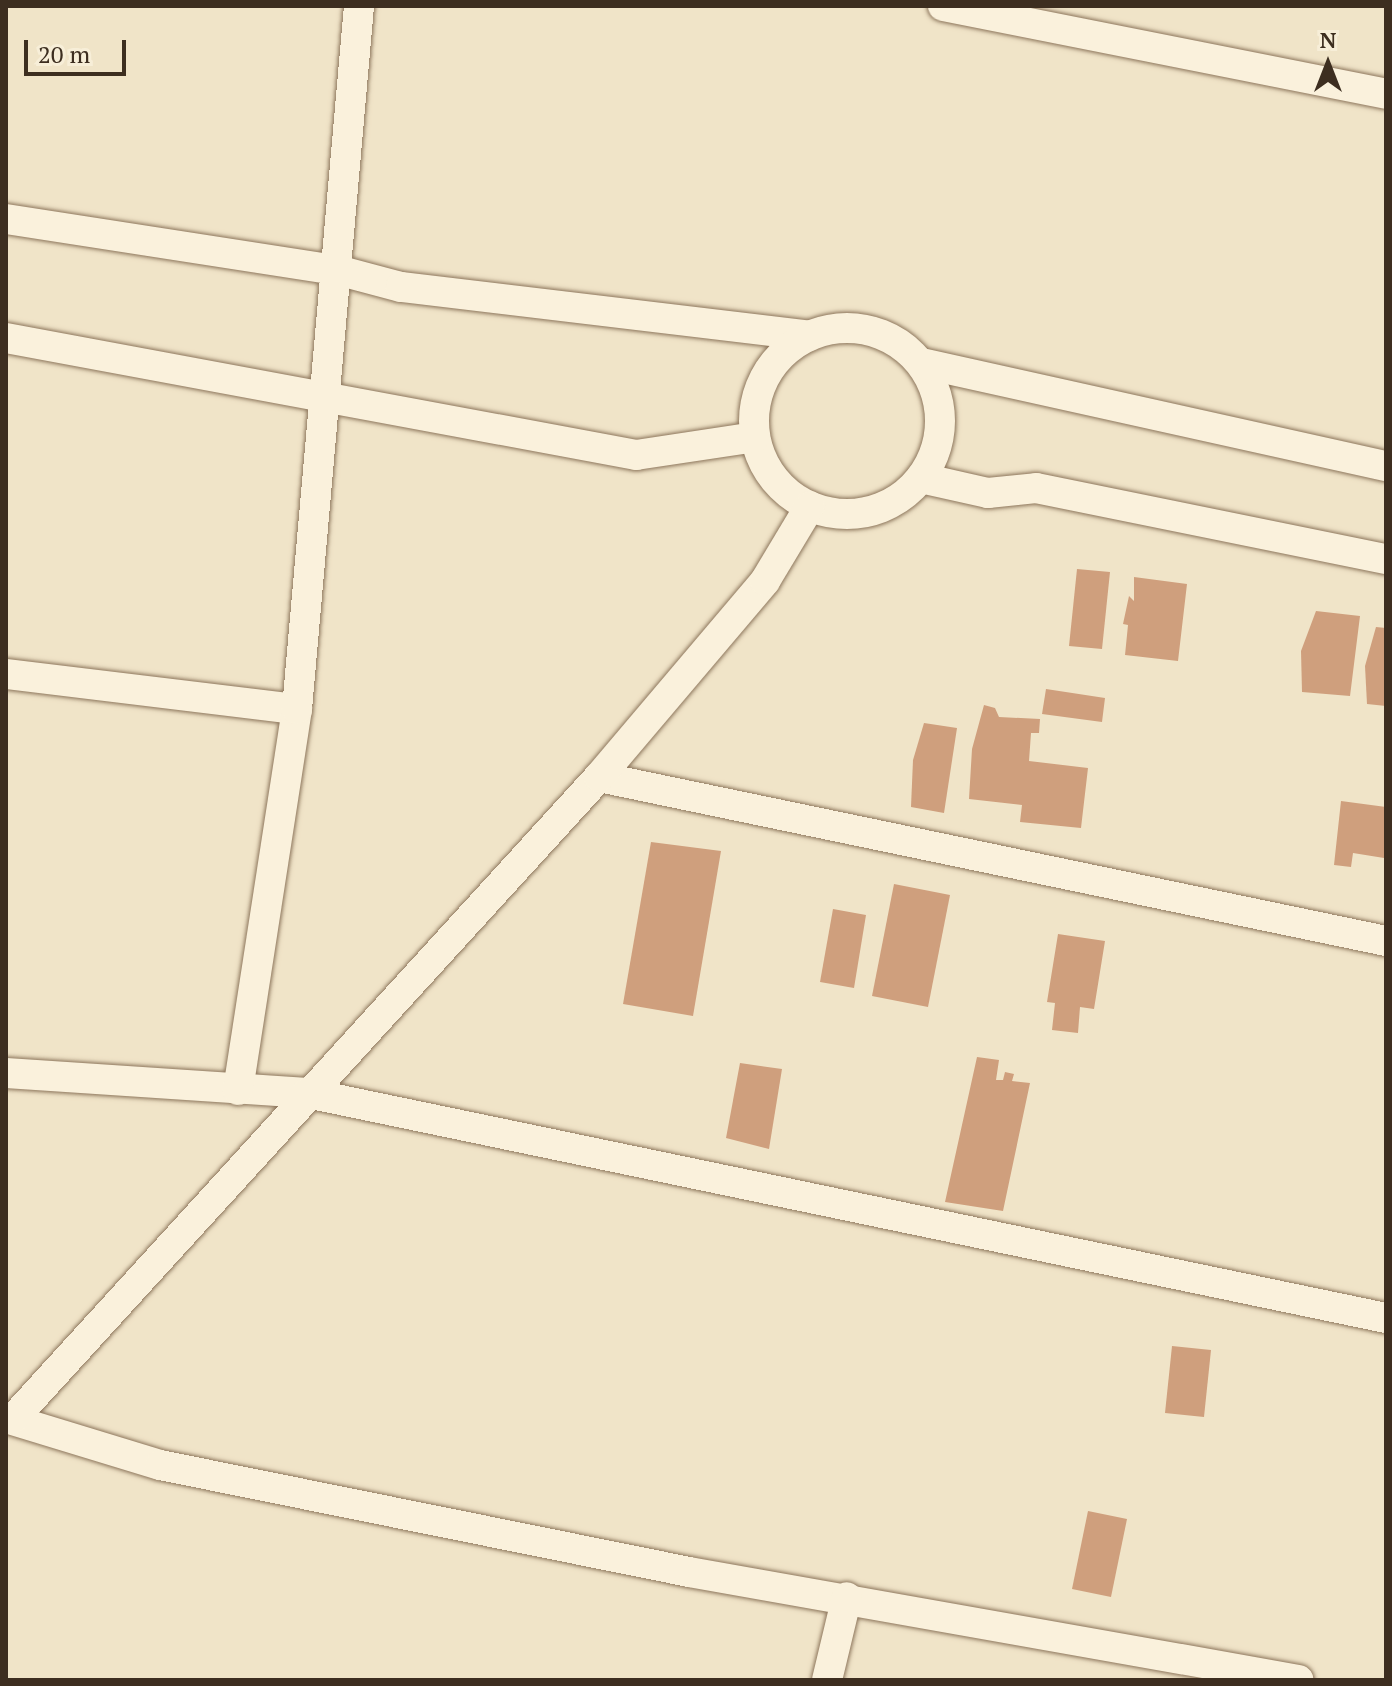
<!DOCTYPE html>
<style>
body{margin:0}
#map{position:relative;width:1392px;height:1686px;overflow:hidden;background:#f0e4c8;font-family:"PT Serif",serif}
div>[style]{position:absolute}
.building>*{inset:0;background:#cf9f7d}
.roads{filter:drop-shadow(0 0 2px #8d765c) drop-shadow(0 0 2px #8d765c)}
.minor>*{height:30px;margin:-15px;padding:0 15px;transform-origin:15px;border-radius:15px;background:#faf1dc}
.minor>.ring{margin:-15px;padding:0;box-sizing:content-box;background:none;border:30px solid #faf1dc;border-radius:50%}
span{translate:-50% -50%;white-space:nowrap;text-align:center;line-height:1.15;-webkit-text-stroke:6px #f7eed8;paint-order:stroke}
.frame{position:absolute;inset:0;border:8px solid #3d2e20;pointer-events:none}
.north{position:absolute;left:1288px;top:24px;width:80px;height:80px;-webkit-text-stroke:6px #f7eed8;paint-order:stroke;rotate:0deg;font-size:22px;font-weight:700;line-height:32px;text-align:center;color:#3d2e20}
.north::after{content:'';display:block;margin:auto;width:28px;height:36px;background:#3d2e20;clip-path:polygon(50% 0,100% 100%,50% 72%,0 100%)}
.scale{position:absolute;left:24px;top:40px;width:102px;height:36px;box-sizing:border-box;border:4px solid #3d2e20;border-top:0;padding-left:10px;font-size:24px;line-height:28px;white-space:nowrap;color:#3d2e20;-webkit-text-stroke:6px #f7eed8;paint-order:stroke}
</style>
<div id="map">
<div class="building">
<div style="clip-path:polygon(1077px 569px,1110px 572px,1102px 649px,1069px 646px)"></div>
<div style="clip-path:polygon(1134px 577px,1187px 584px,1178px 661px,1125px 655px,1128px 625px,1123px 624px,1129px 596px,1134px 601px)"></div>
<div style="clip-path:polygon(1316px 611px,1360px 616px,1350px 696px,1302px 692px,1301px 651px)"></div>
<div style="clip-path:polygon(1376px 627px,1386px 628px,1386px 706px,1367px 704px,1365px 666px)"></div>
<div style="clip-path:polygon(1046px 689px,1105px 698px,1102px 722px,1042px 714px)"></div>
<div style="clip-path:polygon(984px 705px,995px 708px,999px 717px,1040px 719px,1039px 733px,1031px 733px,1029px 761px,1088px 768px,1081px 828px,1020px 822px,1022px 805px,969px 799px,972px 749px)"></div>
<div style="clip-path:polygon(924px 723px,957px 728px,944px 813px,911px 807px,913px 760px)"></div>
<div style="clip-path:polygon(1341px 801px,1386px 807px,1384px 858px,1353px 853px,1351px 867px,1334px 865px)"></div>
<div style="clip-path:polygon(651px 842px,721px 851px,693px 1016px,623px 1004px)"></div>
<div style="clip-path:polygon(894px 884px,950px 895px,928px 1007px,872px 996px)"></div>
<div style="clip-path:polygon(833px 909px,866px 915px,854px 988px,820px 982px)"></div>
<div style="clip-path:polygon(1058px 934px,1105px 941px,1094px 1009px,1080px 1007px,1078px 1033px,1052px 1030px,1055px 1003px,1047px 1002px)"></div>
<div style="clip-path:polygon(977px 1057px,999px 1060px,996px 1080px,1003px 1080px,1005px 1072px,1014px 1074px,1012px 1081px,1030px 1083px,1003px 1211px,945px 1202px)"></div>
<div style="clip-path:polygon(740px 1063px,782px 1069px,769px 1149px,726px 1138px)"></div>
<div style="clip-path:polygon(1172px 1346px,1211px 1350px,1204px 1417px,1165px 1413px)"></div>
<div style="clip-path:polygon(1088px 1511px,1127px 1519px,1111px 1597px,1072px 1589px)"></div>
</div>
<div class="roads">
<div class="minor">
<div style="left:943px;top:6px;width:452px;rotate:11.2deg"></div>
<div style="left:6px;top:219px;width:335px;rotate:8.8deg"></div>
<div style="left:337px;top:270px;width:66px;rotate:14.9deg"></div>
<div style="left:401px;top:287px;width:411px;rotate:6.8deg"></div>
<div class="ring" style="left:754px;top:328px;width:156px;height:156px"></div>
<div style="left:6px;top:338px;width:641px;rotate:10.52deg"></div>
<div style="left:636px;top:455px;width:120px;rotate:-8.6deg"></div>
<div style="left:921px;top:363px;width:476px;rotate:12.5deg"></div>
<div style="left:921px;top:478px;width:69px;rotate:12.6deg"></div>
<div style="left:988px;top:493px;width:48px;rotate:-5.9deg"></div>
<div style="left:1036px;top:488px;width:357px;rotate:11.5deg"></div>
<div style="left:6px;top:674px;width:293px;rotate:6.9deg"></div>
<div style="left:599px;top:777px;width:804px;rotate:11.77deg"></div>
<div style="left:6px;top:1073px;width:302px;rotate:3.8deg"></div>
<div style="left:307px;top:1093px;width:1102px;rotate:11.78deg"></div>
<div style="left:238px;top:1090px;width:386px;rotate:-81.2deg"></div>
<div style="left:297px;top:709px;width:706px;rotate:-84.96deg"></div>
<div style="left:6px;top:1418px;width:161px;rotate:17deg"></div>
<div style="left:160px;top:1465px;width:540px;rotate:11.43deg"></div>
<div style="left:689px;top:1572px;width:619px;rotate:10.04deg"></div>
<div style="left:14px;top:1418px;width:868px;rotate:-47.62deg"></div>
<div style="left:599px;top:777px;width:257px;rotate:-49.7deg"></div>
<div style="left:765px;top:581px;width:87px;rotate:-59deg"></div>
<div style="left:827px;top:1680px;width:85px;rotate:-76.5deg"></div>
</div>
</div>
<div class="frame"></div>
<div class="north">N</div>
<div class="scale">20 m</div>
</div>
